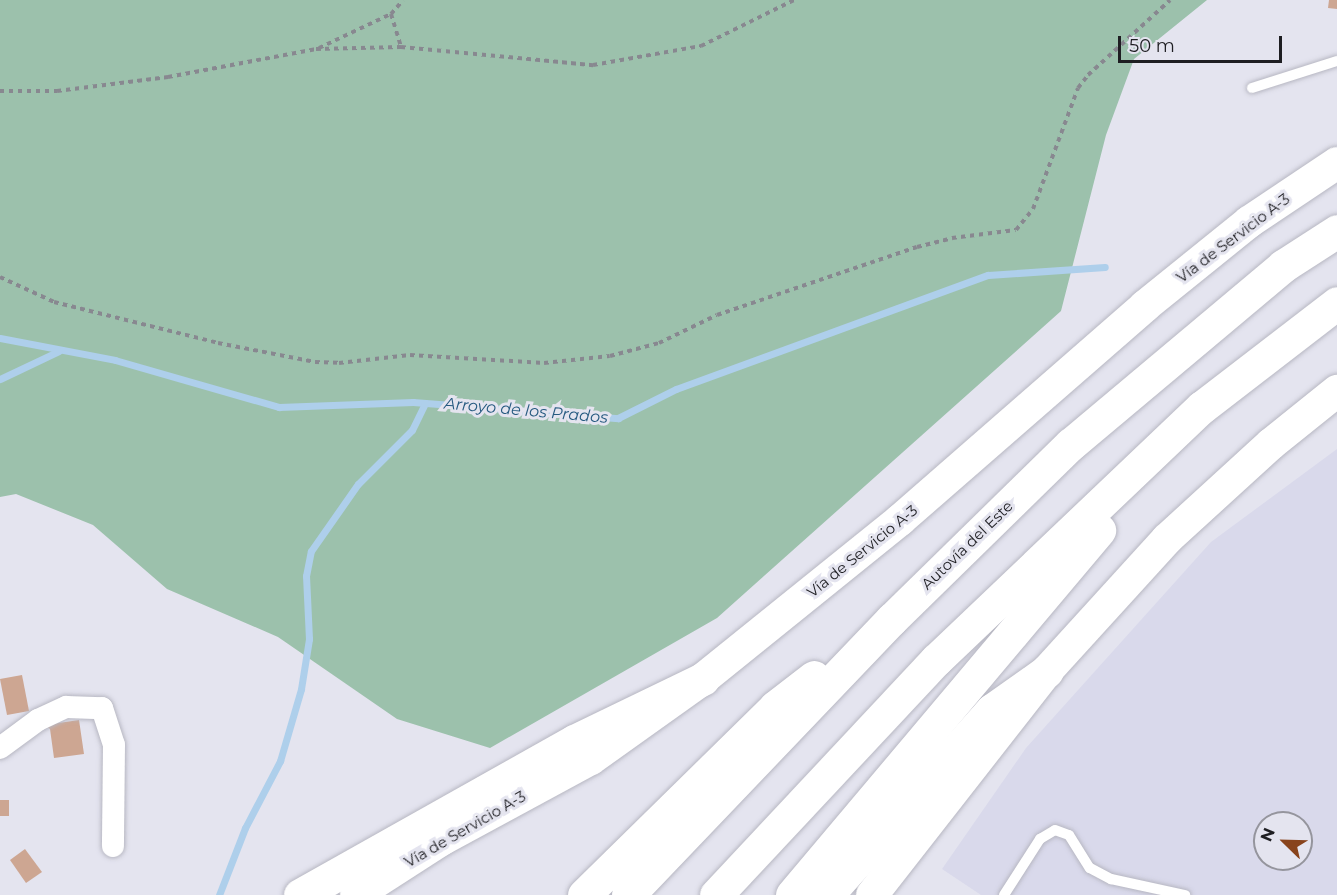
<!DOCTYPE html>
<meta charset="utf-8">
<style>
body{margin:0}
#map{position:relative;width:1337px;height:895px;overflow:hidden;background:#e4e4ef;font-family:Montserrat,sans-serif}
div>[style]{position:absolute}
.built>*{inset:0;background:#d9d9eb}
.green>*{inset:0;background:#9cc1ac}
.stream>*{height:7px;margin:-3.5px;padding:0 3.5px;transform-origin:3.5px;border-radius:3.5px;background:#aecfeb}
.building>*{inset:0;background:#cda692}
.path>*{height:4px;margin-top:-2px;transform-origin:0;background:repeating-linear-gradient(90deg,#888890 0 4.5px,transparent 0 9px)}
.roads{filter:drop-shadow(0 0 2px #b7b7c2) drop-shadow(0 0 2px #b7b7c2)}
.lane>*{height:10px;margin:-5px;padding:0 5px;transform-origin:5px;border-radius:5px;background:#fff}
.street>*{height:22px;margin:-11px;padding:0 11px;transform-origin:11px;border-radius:11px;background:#fff}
.secondary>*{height:32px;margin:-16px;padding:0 16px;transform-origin:16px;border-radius:16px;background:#fff}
.highway>*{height:33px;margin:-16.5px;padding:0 16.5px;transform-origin:16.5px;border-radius:16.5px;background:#fff}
span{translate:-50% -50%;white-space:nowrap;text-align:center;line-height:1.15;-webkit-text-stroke:6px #e4e4ef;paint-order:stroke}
.street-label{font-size:15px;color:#1e1e22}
.water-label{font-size:16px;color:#265a80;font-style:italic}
.north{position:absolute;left:1253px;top:811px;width:60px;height:60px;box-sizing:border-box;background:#e4e4ef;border:2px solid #95959d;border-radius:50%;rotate:293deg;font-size:16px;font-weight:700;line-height:24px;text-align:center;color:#1e1e22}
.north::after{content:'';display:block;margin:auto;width:21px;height:27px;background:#88431c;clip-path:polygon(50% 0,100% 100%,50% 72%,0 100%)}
.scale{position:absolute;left:1118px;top:36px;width:164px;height:27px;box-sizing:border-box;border:3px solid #1e1e22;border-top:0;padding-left:8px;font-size:18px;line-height:21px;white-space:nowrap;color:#1e1e22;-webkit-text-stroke:4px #e4e4ef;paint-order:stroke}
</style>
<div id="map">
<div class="built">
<div style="clip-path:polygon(evenodd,1337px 449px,1337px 895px,981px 895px,942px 869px,1026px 748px,1211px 542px,1337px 449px,1265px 823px,1301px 823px,1301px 859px,1265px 859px,1265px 823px)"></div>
</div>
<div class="green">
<div style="clip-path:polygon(0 0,1207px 0,1134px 59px,1106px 135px,1061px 311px,717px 618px,490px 748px,397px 719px,278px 637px,167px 589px,93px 525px,16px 494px,0 497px)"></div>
</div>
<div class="stream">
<div style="left:0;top:338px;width:117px;rotate:10.8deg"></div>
<div style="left:115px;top:360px;width:171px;rotate:16deg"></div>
<div style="left:279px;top:407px;width:134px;rotate:-2.1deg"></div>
<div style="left:413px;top:402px;width:206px;rotate:4.5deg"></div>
<div style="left:618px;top:418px;width:65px;rotate:-26.6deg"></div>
<div style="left:676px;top:389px;width:332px;rotate:-20.1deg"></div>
<div style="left:988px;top:275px;width:117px;rotate:-3.9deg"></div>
<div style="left:0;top:379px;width:65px;rotate:-25.4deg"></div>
<div style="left:219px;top:895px;width:72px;rotate:-68.8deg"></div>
<div style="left:245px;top:828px;width:76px;rotate:-62.4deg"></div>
<div style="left:280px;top:761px;width:75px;rotate:-73.7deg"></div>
<div style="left:301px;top:689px;width:51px;rotate:-80.9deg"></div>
<div style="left:309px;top:639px;width:63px;rotate:-92.7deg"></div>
<div style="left:306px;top:576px;width:25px;rotate:-79deg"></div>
<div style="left:311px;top:551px;width:82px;rotate:-55deg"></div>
<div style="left:358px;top:484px;width:76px;rotate:-45deg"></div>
<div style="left:412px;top:430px;width:30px;rotate:-64deg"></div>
</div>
<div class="building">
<div style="clip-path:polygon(1329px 0,1337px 0,1337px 9px,1328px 8px)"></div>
<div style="clip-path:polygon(22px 675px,29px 711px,7px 715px,0 679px)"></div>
<div style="clip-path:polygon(79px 720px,84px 754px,54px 758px,50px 729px,45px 725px)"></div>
<div style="clip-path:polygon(0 800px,9px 800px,9px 816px,0 816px)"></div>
<div style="clip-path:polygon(25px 849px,42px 872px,26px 883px,10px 860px)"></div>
</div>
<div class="path">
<div style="left:391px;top:14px;width:34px;rotate:73deg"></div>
<div style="left:319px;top:48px;width:80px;rotate:-25.3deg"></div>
<div style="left:391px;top:14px;width:18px;rotate:-49deg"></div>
<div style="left:0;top:91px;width:57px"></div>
<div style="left:57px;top:91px;width:112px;rotate:-7.2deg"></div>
<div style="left:168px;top:77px;width:151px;rotate:-10.7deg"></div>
<div style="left:316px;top:49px;width:85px;rotate:-1.3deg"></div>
<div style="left:401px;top:47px;width:193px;rotate:5.4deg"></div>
<div style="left:593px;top:65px;width:110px;rotate:-10deg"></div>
<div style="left:701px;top:46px;width:104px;rotate:-26.3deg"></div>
<div style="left:0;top:277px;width:60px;rotate:24.8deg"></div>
<div style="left:54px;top:302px;width:169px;rotate:14deg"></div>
<div style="left:218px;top:343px;width:99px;rotate:11.1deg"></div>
<div style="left:315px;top:362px;width:24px;rotate:2deg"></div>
<div style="left:339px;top:363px;width:71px;rotate:-6.4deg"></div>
<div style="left:410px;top:355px;width:134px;rotate:3.4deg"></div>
<div style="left:544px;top:363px;width:66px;rotate:-6.1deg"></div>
<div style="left:610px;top:356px;width:51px;rotate:-14.9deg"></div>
<div style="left:659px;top:343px;width:64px;rotate:-25.8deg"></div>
<div style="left:717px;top:315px;width:211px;rotate:-18.8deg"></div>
<div style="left:917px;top:247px;width:36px;rotate:-14deg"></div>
<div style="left:952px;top:238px;width:64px;rotate:-7.1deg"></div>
<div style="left:1016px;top:230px;width:27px;rotate:-51deg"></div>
<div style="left:1033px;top:209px;width:129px;rotate:-69.6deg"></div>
<div style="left:1078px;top:88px;width:16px;rotate:-52deg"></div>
<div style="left:1088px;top:75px;width:111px;rotate:-42.4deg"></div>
</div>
<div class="roads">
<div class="lane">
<div style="left:1252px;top:88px;width:89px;rotate:-17.6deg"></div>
<div style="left:1004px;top:895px;width:67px;rotate:-57.3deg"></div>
<div style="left:1040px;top:839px;width:17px;rotate:-31deg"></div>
<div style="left:1055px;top:830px;width:15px;rotate:20deg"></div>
<div style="left:1069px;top:835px;width:39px;rotate:58deg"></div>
<div style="left:1090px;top:868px;width:24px;rotate:28deg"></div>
<div style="left:1111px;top:879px;width:76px;rotate:12.2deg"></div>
</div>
<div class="street">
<div style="left:0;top:748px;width:47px;rotate:-36.4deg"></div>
<div style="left:38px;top:720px;width:31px;rotate:-25deg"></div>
<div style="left:66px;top:707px;width:36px;rotate:2deg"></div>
<div style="left:102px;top:708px;width:39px;rotate:72deg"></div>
<div style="left:114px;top:745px;width:101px;rotate:90.6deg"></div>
</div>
<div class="secondary">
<div style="left:356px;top:895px;width:101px;rotate:-32.9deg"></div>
<div style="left:441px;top:840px;width:170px;rotate:-28.4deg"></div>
<div style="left:591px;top:759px;width:138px;rotate:-35.5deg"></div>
<div style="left:703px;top:679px;width:253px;rotate:-38.9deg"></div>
<div style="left:900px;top:520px;width:325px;rotate:-41.1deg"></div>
<div style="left:1145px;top:306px;width:134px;rotate:-38.9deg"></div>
<div style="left:1249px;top:222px;width:106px;rotate:-33.8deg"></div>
<div style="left:872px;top:895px;width:284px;rotate:-52deg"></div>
<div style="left:1047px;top:671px;width:178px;rotate:-47.7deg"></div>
<div style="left:1167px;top:539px;width:141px;rotate:-42.4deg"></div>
<div style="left:1271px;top:444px;width:85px;rotate:-38.8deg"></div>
</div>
<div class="highway">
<div style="left:300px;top:895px;width:314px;rotate:-29.3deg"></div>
<div style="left:574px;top:741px;width:143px;rotate:-25.7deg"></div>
<div style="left:584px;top:895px;width:268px;rotate:-44.5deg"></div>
<div style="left:775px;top:707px;width:49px;rotate:-37.6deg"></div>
<div style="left:628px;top:895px;width:382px;rotate:-46.3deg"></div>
<div style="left:892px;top:619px;width:250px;rotate:-44.4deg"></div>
<div style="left:1071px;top:444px;width:277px;rotate:-40deg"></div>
<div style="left:1283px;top:266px;width:64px;rotate:-32.9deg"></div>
<div style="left:716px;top:895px;width:322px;rotate:-46.9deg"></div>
<div style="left:936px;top:660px;width:367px;rotate:-43.6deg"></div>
<div style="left:1202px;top:407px;width:170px;rotate:-37.6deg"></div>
<div style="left:792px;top:895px;width:477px;rotate:-49.9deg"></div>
<div style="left:827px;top:895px;width:248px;rotate:-48.3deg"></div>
<div style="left:992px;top:710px;width:67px;rotate:-35.3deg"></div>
</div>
</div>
<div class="street-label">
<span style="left:1233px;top:238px;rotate:-37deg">Vía de Servicio A-3</span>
<span style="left:967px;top:545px;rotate:-44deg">Autovía del Este</span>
<span style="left:862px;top:551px;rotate:-39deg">Vía de Servicio A-3</span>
<span style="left:465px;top:829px;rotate:-30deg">Vía de Servicio A-3</span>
</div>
<div class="water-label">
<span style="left:526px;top:411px;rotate:5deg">Arroyo de los Prados</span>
</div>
<div class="north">N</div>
<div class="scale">50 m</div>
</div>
